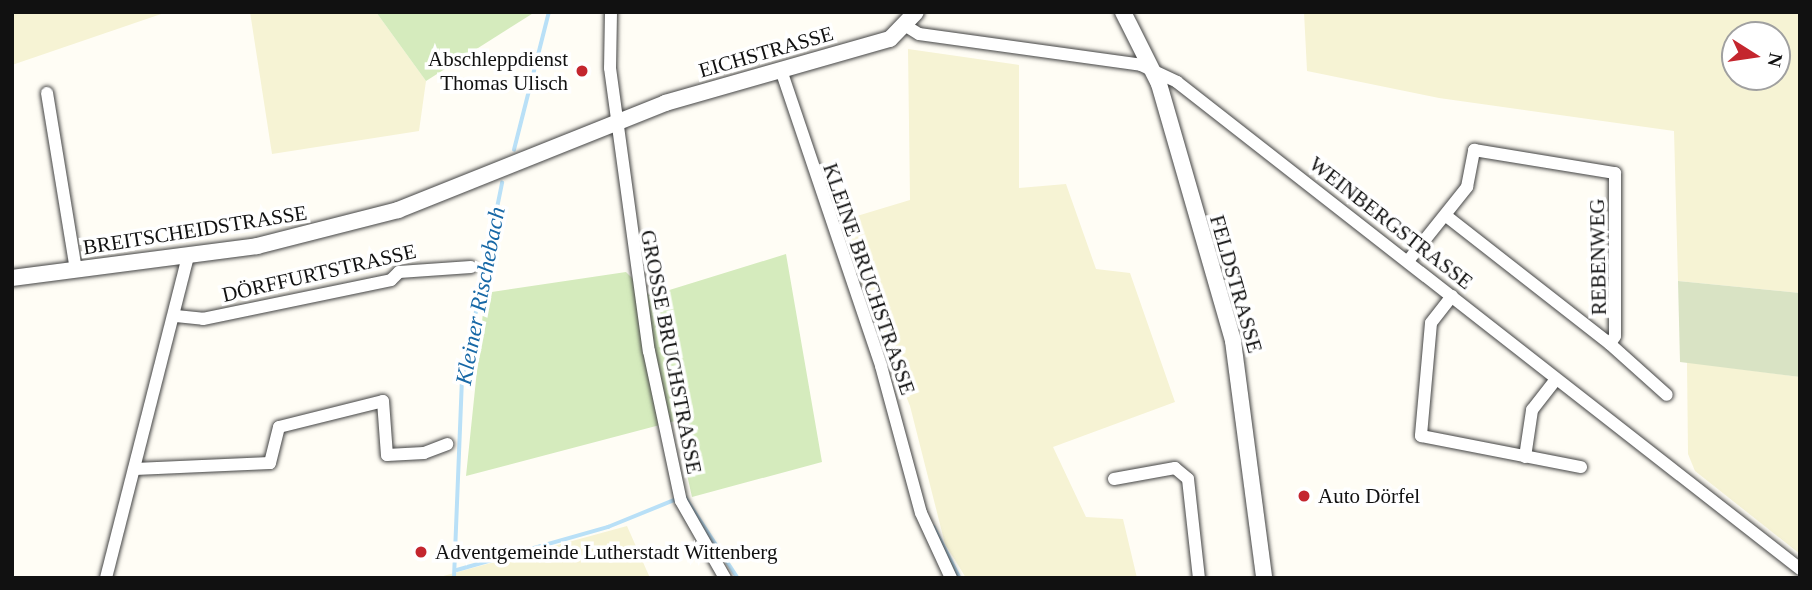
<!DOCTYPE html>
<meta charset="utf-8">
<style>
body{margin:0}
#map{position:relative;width:1812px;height:590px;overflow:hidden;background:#fffdf5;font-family:Georgia,serif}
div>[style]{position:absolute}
.farmland>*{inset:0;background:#f6f3d4}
.green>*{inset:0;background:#d5ebbd}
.cemetery>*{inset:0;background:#d9e3c4}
.stream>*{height:3.5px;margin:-1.75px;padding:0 1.75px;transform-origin:1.75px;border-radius:1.75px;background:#b9e0f7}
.roads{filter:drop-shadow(0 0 2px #444) drop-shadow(0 0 2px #444)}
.minor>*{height:12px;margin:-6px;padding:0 6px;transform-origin:6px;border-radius:6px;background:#fff}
.tertiary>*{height:16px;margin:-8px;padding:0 8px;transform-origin:8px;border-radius:8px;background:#fff}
.dots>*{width:19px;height:19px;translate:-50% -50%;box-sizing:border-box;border:4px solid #fff;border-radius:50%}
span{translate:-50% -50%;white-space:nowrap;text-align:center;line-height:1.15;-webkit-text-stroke:7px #fff;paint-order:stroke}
.street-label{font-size:21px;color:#111}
.poi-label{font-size:21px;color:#111}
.right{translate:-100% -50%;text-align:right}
.left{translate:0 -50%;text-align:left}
.water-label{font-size:23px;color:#1768a6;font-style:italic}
.frame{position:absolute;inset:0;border:14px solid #111;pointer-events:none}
.north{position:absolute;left:1721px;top:21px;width:70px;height:70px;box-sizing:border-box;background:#fff;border:2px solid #a0a0a0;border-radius:50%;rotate:102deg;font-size:19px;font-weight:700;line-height:28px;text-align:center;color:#111}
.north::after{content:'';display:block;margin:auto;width:24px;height:32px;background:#c4262e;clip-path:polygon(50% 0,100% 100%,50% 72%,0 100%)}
</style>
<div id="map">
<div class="farmland">
<div style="clip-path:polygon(12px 12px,167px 12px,12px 65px)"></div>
<div style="clip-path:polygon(250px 12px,376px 12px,426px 81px,419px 131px,272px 154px)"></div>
<div style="clip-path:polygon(evenodd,1304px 12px,1800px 12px,1800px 293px,1678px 281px,1674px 131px,1439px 98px,1307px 71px,1304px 12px,1735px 35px,1777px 35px,1777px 77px,1735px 77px,1735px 35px)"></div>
<div style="clip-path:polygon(908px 49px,1019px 65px,1019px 188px,1066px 184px,1096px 269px,1130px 273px,1175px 402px,1053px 447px,1086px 517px,1123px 519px,1137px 578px,966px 578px,945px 544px,910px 406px,837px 222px,910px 200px)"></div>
<div style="clip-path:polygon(1687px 362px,1800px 377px,1800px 554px,1695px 471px,1688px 454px)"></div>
<div style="clip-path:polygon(627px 526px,650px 578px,436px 578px)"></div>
</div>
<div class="green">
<div style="clip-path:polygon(376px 12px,535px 12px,426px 81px)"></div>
<div style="clip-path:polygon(786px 254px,822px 462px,692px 497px,675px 421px,466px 476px,485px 293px,626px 272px,650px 296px)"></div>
</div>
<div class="cemetery">
<div style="clip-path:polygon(1678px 281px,1800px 293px,1800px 377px,1680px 362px)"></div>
</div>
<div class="stream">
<div style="left:514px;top:150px;width:142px;rotate:-75.8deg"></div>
<div style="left:685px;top:497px;width:97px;rotate:56.8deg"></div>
<div style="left:934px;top:527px;width:57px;rotate:63deg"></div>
<div style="left:457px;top:570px;width:157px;rotate:-15.9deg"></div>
<div style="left:608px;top:527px;width:74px;rotate:-22.1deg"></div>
<div style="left:454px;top:578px;width:198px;rotate:-87.7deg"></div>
<div style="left:462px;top:380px;width:201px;rotate:-78.5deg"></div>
</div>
<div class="roads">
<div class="minor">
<div style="left:611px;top:12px;width:56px;rotate:91deg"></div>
<div style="left:610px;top:68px;width:286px;rotate:82.2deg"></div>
<div style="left:649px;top:351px;width:153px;rotate:78deg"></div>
<div style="left:681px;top:501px;width:89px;rotate:60.3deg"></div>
<div style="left:906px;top:26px;width:15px;rotate:32deg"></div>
<div style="left:919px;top:34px;width:224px;rotate:7.9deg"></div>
<div style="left:1141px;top:65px;width:40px;rotate:25deg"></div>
<div style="left:1177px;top:82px;width:791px;rotate:38.01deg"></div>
<div style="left:781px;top:70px;width:312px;rotate:71.3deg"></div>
<div style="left:881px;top:366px;width:152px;rotate:74.8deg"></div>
<div style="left:921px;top:513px;width:72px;rotate:65.2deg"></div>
<div style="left:47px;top:93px;width:179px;rotate:80.7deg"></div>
<div style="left:1408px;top:261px;width:95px;rotate:-51.4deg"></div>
<div style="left:1467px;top:187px;width:38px;rotate:-79deg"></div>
<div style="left:1474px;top:150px;width:143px;rotate:9.3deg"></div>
<div style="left:1615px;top:173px;width:163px;rotate:90deg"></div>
<div style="left:1615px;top:336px;width:9px;rotate:122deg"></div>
<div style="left:1610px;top:344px;width:209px;rotate:-142deg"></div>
<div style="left:1452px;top:296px;width:34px;rotate:128deg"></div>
<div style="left:1431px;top:323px;width:113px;rotate:95.1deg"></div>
<div style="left:1421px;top:436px;width:163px;rotate:11deg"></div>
<div style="left:176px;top:316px;width:27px;rotate:6deg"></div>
<div style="left:203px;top:319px;width:192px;rotate:-11.7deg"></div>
<div style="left:391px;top:280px;width:11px;rotate:-45deg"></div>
<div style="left:399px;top:272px;width:72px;rotate:-4deg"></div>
<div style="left:1610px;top:344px;width:76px;rotate:41.8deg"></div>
<div style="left:1525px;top:457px;width:48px;rotate:-81.5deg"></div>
<div style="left:1532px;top:410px;width:39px;rotate:-52deg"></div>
<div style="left:135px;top:469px;width:135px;rotate:-2.5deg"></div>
<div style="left:270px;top:463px;width:37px;rotate:-76deg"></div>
<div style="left:279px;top:427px;width:107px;rotate:-14deg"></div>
<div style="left:383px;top:401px;width:54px;rotate:85.8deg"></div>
<div style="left:387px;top:455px;width:37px;rotate:-3deg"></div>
<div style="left:424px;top:453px;width:25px;rotate:-21deg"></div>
<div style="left:1114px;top:479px;width:62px;rotate:-10.2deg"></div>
<div style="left:1175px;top:468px;width:17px;rotate:40deg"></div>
<div style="left:1188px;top:479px;width:100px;rotate:83.7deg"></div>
<div style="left:106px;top:578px;width:332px;rotate:-75.7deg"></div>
</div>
<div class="tertiary">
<div style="left:1123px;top:12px;width:80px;rotate:63.4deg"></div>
<div style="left:1159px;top:84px;width:267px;rotate:73.9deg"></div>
<div style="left:1233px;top:341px;width:239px;rotate:82.5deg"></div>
<div style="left:12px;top:278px;width:247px;rotate:-7.4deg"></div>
<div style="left:257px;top:246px;width:146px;rotate:-14.3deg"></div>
<div style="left:398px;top:210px;width:288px;rotate:-21.8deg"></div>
<div style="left:665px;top:103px;width:234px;rotate:-15.9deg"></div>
<div style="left:890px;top:39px;width:37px;rotate:-46deg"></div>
</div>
</div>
<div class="dots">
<div style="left:582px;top:71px;background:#c4262e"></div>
<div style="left:1304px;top:496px;background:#c4262e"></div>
<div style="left:421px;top:552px;background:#c4262e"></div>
</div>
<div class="street-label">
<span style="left:766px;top:52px;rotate:-16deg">EICHSTRASSE</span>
<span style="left:1391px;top:223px;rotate:38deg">WEINBERGSTRASSE</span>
<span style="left:195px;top:230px;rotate:-9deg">BREITSCHEIDSTRASSE</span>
<span style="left:1598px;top:257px;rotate:-91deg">REBENWEG</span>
<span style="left:319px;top:273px;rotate:-13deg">DÖRFFURTSTRASSE</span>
<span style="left:869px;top:279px;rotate:71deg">KLEINE BRUCHSTRASSE</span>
<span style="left:1236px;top:284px;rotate:74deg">FELDSTRASSE</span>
<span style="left:671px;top:352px;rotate:79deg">GROSSE BRUCHSTRASSE</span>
</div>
<div class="poi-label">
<span class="right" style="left:568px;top:71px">Abschleppdienst<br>Thomas Ulisch</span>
<span class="left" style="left:1318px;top:496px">Auto Dörfel</span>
<span class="left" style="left:435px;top:552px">Adventgemeinde Lutherstadt Wittenberg</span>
</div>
<div class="water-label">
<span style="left:481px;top:296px;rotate:-79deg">Kleiner Rischebach</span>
</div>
<div class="frame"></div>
<div class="north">N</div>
</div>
